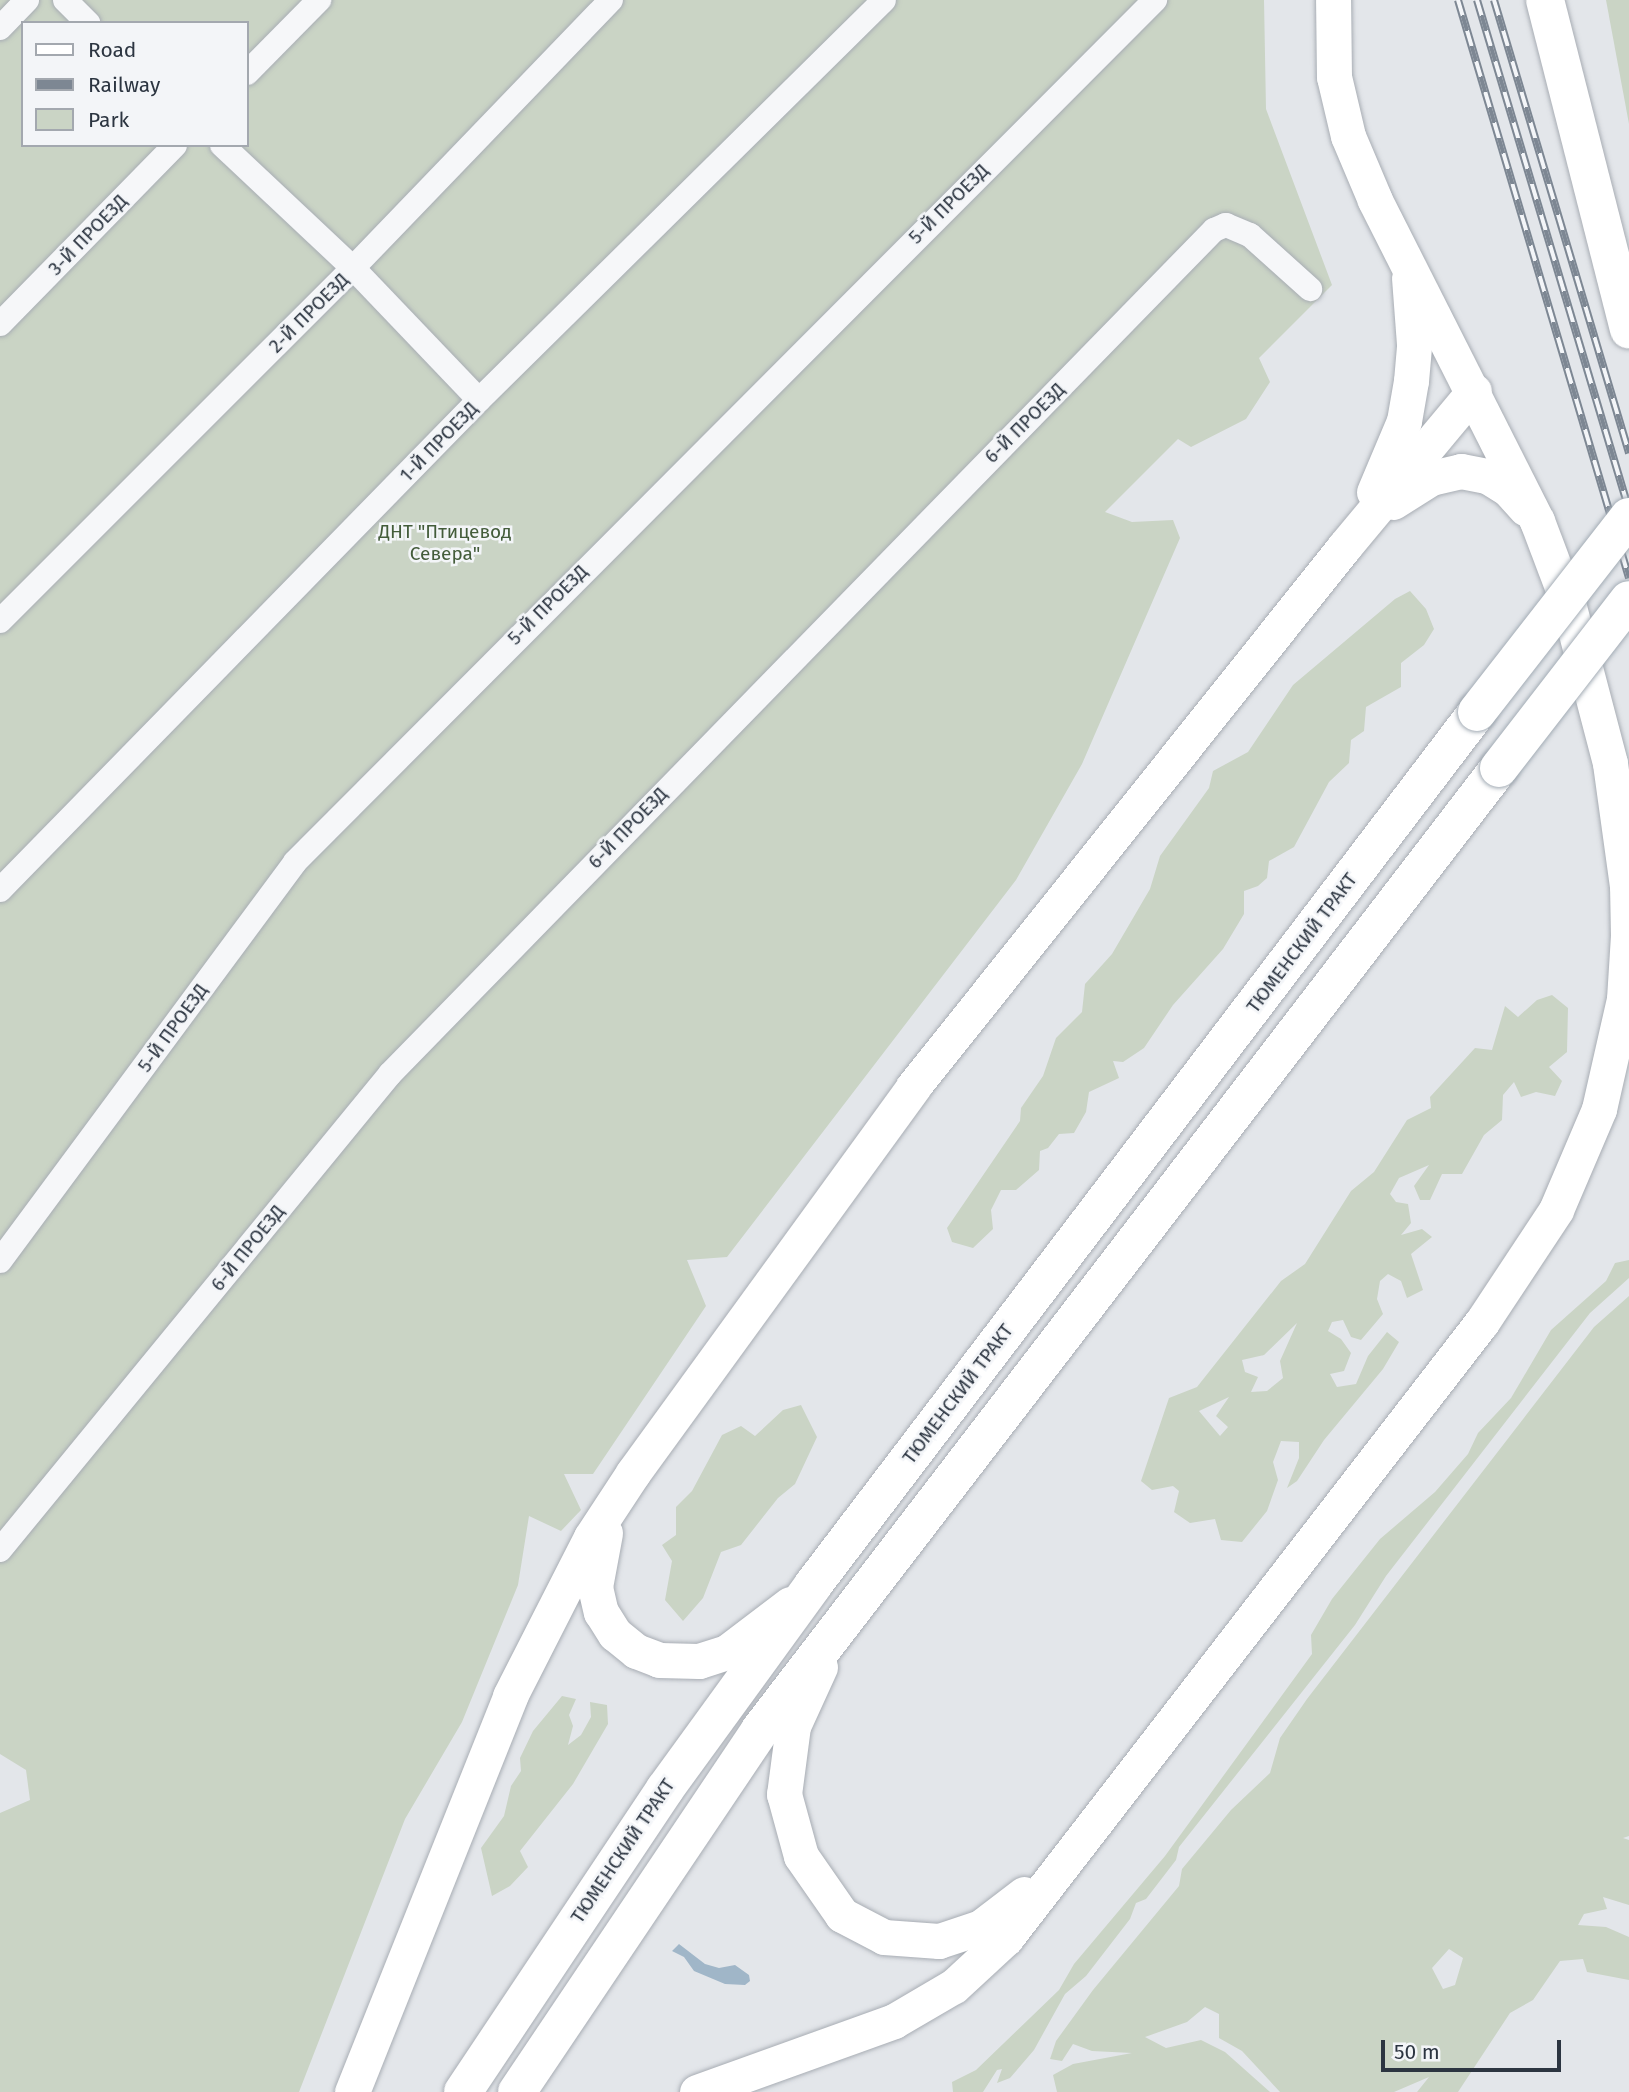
<!DOCTYPE html>
<meta charset="utf-8">
<style>
body{margin:0}
#map{position:relative;width:1629px;height:2092px;overflow:hidden;background:#e3e6ea;font-family:"Fira Sans",sans-serif}
div>[style]{position:absolute}
.green>*{inset:0;background:#cad4c5}
.water>*{inset:0;background:#a0b6c8}
.roads{filter:drop-shadow(0 0 2px #a8adb4) drop-shadow(0 0 2px #a8adb4)}
.street>*{height:24px;margin:-12px;padding:0 12px;transform-origin:12px;border-radius:12px;background:#f6f7f9}
.secondary>*{height:35px;margin:-17.5px;padding:0 17.5px;transform-origin:17.5px;border-radius:17.5px;background:#fff}
.primary>*{height:38px;margin:-19px;padding:0 19px;transform-origin:19px;border-radius:19px;background:#fff}
.highway>*{height:38px;margin:-19px;padding:0 19px;transform-origin:19px;border-radius:19px;background:#fff}
.rail>*{height:8px;margin-top:-4px;transform-origin:0;background:repeating-linear-gradient(90deg,#f3f5f8 0 16px,#7d8793 0 32px);box-sizing:border-box;border-block:2px solid #7d8793}
.bridges{filter:drop-shadow(0 0 2px #a3acb5) drop-shadow(0 0 2px #a3acb5)}
.primary-bridge>*{height:38px;margin:-19px;padding:0 19px;transform-origin:19px;border-radius:19px;background:#fff}
span{translate:-50% -50%;white-space:nowrap;text-align:center;line-height:1.15;-webkit-text-stroke:5px #f3f5f8;paint-order:stroke}
.street-label{font-size:19px;color:#2c3541}
.park-label{font-size:19px;color:#435c3a}
.legend{position:absolute;left:21px;top:21px;width:228px;height:126px;box-sizing:border-box;background:#f3f5f8;border:2px solid #a3a8af;margin:0;padding:9px 12px;list-style:none;font-size:21px;color:#2c3541}
.legend li{display:flex;align-items:center;gap:14px;height:35px}
.legend b{width:35px;border:2px solid #a3a8af}
.scale{position:absolute;left:1381px;top:2040px;width:180px;height:32px;box-sizing:border-box;border:4px solid #2c3541;border-top:0;padding-left:9px;font-size:21px;line-height:24px;white-space:nowrap;color:#2c3541;-webkit-text-stroke:5px #f3f5f8;paint-order:stroke}
</style>
<div id="map">
<div class="green">
<div style="clip-path:polygon(evenodd,0 0,1264px 0,1266px 109px,1332px 285px,1259px 358px,1270px 382px,1246px 419px,1191px 447px,1178px 439px,1105px 512px,1132px 522px,1173px 520px,1180px 538px,1082px 764px,1016px 880px,727px 1257px,687px 1260px,706px 1306px,593px 1474px,564px 1474px,581px 1510px,561px 1531px,529px 1516px,518px 1585px,462px 1722px,405px 1819px,299px 2092px,0 2092px,0 1813px,30px 1800px,26px 1770px,0 1754px,0 0,23px 23px,247px 23px,247px 145px,23px 145px,23px 23px)"></div>
<div style="clip-path:polygon(1606px 0,1629px 0,1629px 124px)"></div>
<div style="clip-path:polygon(1410px 591px,1426px 609px,1434px 629px,1424px 645px,1401px 663px,1401px 687px,1366px 707px,1364px 731px,1351px 740px,1349px 763px,1329px 782px,1294px 847px,1269px 861px,1267px 878px,1258px 886px,1244px 891px,1244px 914px,1223px 949px,1173px 1005px,1144px 1048px,1123px 1062px,1113px 1061px,1119px 1078px,1089px 1092px,1086px 1112px,1074px 1133px,1059px 1134px,1048px 1148px,1040px 1151px,1039px 1170px,1016px 1190px,1001px 1190px,991px 1210px,993px 1229px,973px 1248px,952px 1242px,947px 1228px,1020px 1121px,1021px 1108px,1043px 1076px,1056px 1038px,1082px 1012px,1085px 984px,1112px 954px,1150px 889px,1160px 856px,1209px 788px,1213px 771px,1248px 752px,1293px 685px,1395px 599px)"></div>
<div style="clip-path:polygon(evenodd,1552px 995px,1568px 1008px,1567px 1052px,1549px 1067px,1562px 1081px,1555px 1096px,1536px 1092px,1521px 1097px,1514px 1082px,1503px 1095px,1502px 1120px,1484px 1135px,1462px 1174px,1442px 1174px,1430px 1200px,1420px 1200px,1414px 1186px,1429px 1165px,1399px 1178px,1390px 1194px,1396px 1202px,1408px 1204px,1411px 1223px,1401px 1235px,1422px 1229px,1432px 1237px,1411px 1254px,1423px 1290px,1407px 1298px,1401px 1281px,1388px 1274px,1380px 1281px,1377px 1299px,1383px 1314px,1361px 1340px,1351px 1337px,1343px 1320px,1332px 1322px,1328px 1331px,1341px 1339px,1351px 1353px,1344px 1371px,1330px 1374px,1337px 1387px,1356px 1384px,1368px 1356px,1387px 1332px,1399px 1342px,1383px 1369px,1324px 1440px,1297px 1481px,1287px 1488px,1299px 1458px,1299px 1442px,1281px 1441px,1273px 1462px,1278px 1480px,1267px 1511px,1242px 1542px,1221px 1540px,1215px 1519px,1190px 1523px,1174px 1512px,1179px 1491px,1173px 1486px,1152px 1490px,1141px 1481px,1169px 1398px,1197px 1387px,1281px 1281px,1305px 1264px,1351px 1191px,1374px 1172px,1407px 1120px,1431px 1108px,1430px 1097px,1475px 1048px,1492px 1050px,1505px 1006px,1518px 1017px,1537px 1000px,1552px 995px,1297px 1323px,1280px 1361px,1283px 1378px,1267px 1391px,1251px 1392px,1258px 1377px,1245px 1372px,1242px 1360px,1264px 1355px,1297px 1323px,1552px 995px,1229px 1397px,1216px 1416px,1228px 1427px,1220px 1436px,1199px 1411px,1229px 1397px)"></div>
<div style="clip-path:polygon(1629px 1260px,1629px 1278px,1590px 1313px,1386px 1576px,1355px 1625px,1179px 1847px,1176px 1860px,1146px 1899px,1136px 1903px,1130px 1919px,1086px 1976px,1065px 1994px,1034px 2050px,1010px 2078px,997px 2083px,1002px 2069px,997px 2070px,983px 2092px,953px 2092px,952px 2082px,976px 2070px,1059px 1990px,1074px 1964px,1165px 1856px,1312px 1654px,1311px 1635px,1332px 1599px,1380px 1539px,1435px 1492px,1468px 1454px,1478px 1433px,1511px 1398px,1551px 1330px,1606px 1281px,1615px 1263px)"></div>
<div style="clip-path:polygon(evenodd,1629px 1296px,1629px 1836px,1623px 1838px,1629px 1840px,1629px 1905px,1603px 1897px,1607px 1909px,1584px 1914px,1578px 1925px,1606px 1927px,1629px 1937px,1629px 1980px,1587px 1972px,1583px 1959px,1560px 1961px,1533px 2000px,1510px 2013px,1458px 2092px,1417px 2092px,1429px 2077px,1394px 2092px,1280px 2092px,1242px 2051px,1219px 2038px,1219px 2014px,1205px 2007px,1187px 2022px,1145px 2037px,1166px 2048px,1201px 2040px,1225px 2052px,1270px 2092px,1057px 2092px,1053px 2075px,1073px 2064px,1132px 2053px,1092px 2051px,1073px 2044px,1062px 2061px,1050px 2059px,1056px 2041px,1093px 1990px,1179px 1886px,1182px 1869px,1231px 1810px,1270px 1773px,1280px 1738px,1307px 1699px,1594px 1327px,1629px 1296px,1449px 1949px,1463px 1958px,1455px 1985px,1443px 1989px,1432px 1968px,1449px 1949px)"></div>
<div style="clip-path:polygon(801px 1405px,817px 1437px,795px 1484px,778px 1498px,741px 1545px,721px 1552px,703px 1598px,683px 1621px,665px 1600px,672px 1561px,662px 1545px,676px 1535px,676px 1507px,692px 1491px,722px 1435px,741px 1426px,755px 1436px,783px 1410px)"></div>
<div style="clip-path:polygon(562px 1696px,576px 1699px,569px 1715px,573px 1726px,568px 1745px,581px 1735px,591px 1717px,590px 1702px,607px 1705px,608px 1724px,573px 1784px,520px 1851px,528px 1867px,510px 1886px,492px 1896px,481px 1848px,504px 1816px,511px 1786px,521px 1771px,520px 1758px,533px 1731px)"></div>
</div>
<div class="water">
<div style="clip-path:polygon(679px 1944px,705px 1964px,719px 1968px,735px 1965px,749px 1975px,750px 1981px,745px 1985px,725px 1984px,694px 1971px,684px 1957px,672px 1951px)"></div>
</div>
<div class="roads">
<div class="street">
<div style="left:65px;top:0;width:33px;rotate:45deg"></div>
<div style="left:0;top:28px;width:39px;rotate:-46deg"></div>
<div style="left:247px;top:73px;width:103px;rotate:-45.4deg"></div>
<div style="left:222px;top:145px;width:180px;rotate:43.2deg"></div>
<div style="left:353px;top:268px;width:182px;rotate:46.3deg"></div>
<div style="left:0;top:324px;width:250px;rotate:-45.6deg"></div>
<div style="left:0;top:621px;width:499px;rotate:-45deg"></div>
<div style="left:353px;top:268px;width:372px;rotate:-46.1deg"></div>
<div style="left:0;top:890px;width:685px;rotate:-45.65deg"></div>
<div style="left:479px;top:400px;width:569px;rotate:-44.64deg"></div>
<div style="left:0;top:1261px;width:496px;rotate:-53.5deg"></div>
<div style="left:295px;top:862px;width:1218px;rotate:-45.07deg"></div>
<div style="left:0;top:1550px;width:615px;rotate:-50.67deg"></div>
<div style="left:390px;top:1074px;width:1180px;rotate:-45.69deg"></div>
<div style="left:1214px;top:230px;width:13px;rotate:-23deg"></div>
<div style="left:1226px;top:225px;width:26px;rotate:23deg"></div>
<div style="left:1250px;top:235px;width:81px;rotate:42deg"></div>
</div>
<div class="secondary">
<div style="left:1374px;top:492px;width:77px;rotate:-67.1deg"></div>
<div style="left:1404px;top:421px;width:41px;rotate:-80.1deg"></div>
<div style="left:1411px;top:381px;width:37px;rotate:-85deg"></div>
<div style="left:1414px;top:344px;width:66px;rotate:-94.3deg"></div>
<div style="left:1393px;top:502px;width:45px;rotate:-32.3deg"></div>
<div style="left:1431px;top:478px;width:31px;rotate:-13deg"></div>
<div style="left:1461px;top:471px;width:26px;rotate:11deg"></div>
<div style="left:1487px;top:476px;width:26px;rotate:32deg"></div>
<div style="left:1509px;top:490px;width:25px;rotate:48deg"></div>
<div style="left:605px;top:1533px;width:55px;rotate:100.5deg"></div>
<div style="left:595px;top:1587px;width:26px;rotate:77deg"></div>
<div style="left:601px;top:1612px;width:26px;rotate:58deg"></div>
<div style="left:615px;top:1634px;width:27px;rotate:39deg"></div>
<div style="left:636px;top:1651px;width:25px;rotate:21deg"></div>
<div style="left:659px;top:1660px;width:40px;rotate:1.4deg"></div>
<div style="left:699px;top:1661px;width:29px;rotate:-18deg"></div>
<div style="left:727px;top:1652px;width:79px;rotate:-37.3deg"></div>
<div style="left:820px;top:1667px;width:65px;rotate:114.6deg"></div>
<div style="left:793px;top:1726px;width:69px;rotate:97.5deg"></div>
<div style="left:784px;top:1794px;width:64px;rotate:74.7deg"></div>
<div style="left:801px;top:1856px;width:72px;rotate:55.2deg"></div>
<div style="left:842px;top:1915px;width:47px;rotate:27.6deg"></div>
<div style="left:884px;top:1937px;width:55px;rotate:4.2deg"></div>
<div style="left:939px;top:1941px;width:44px;rotate:-18.4deg"></div>
<div style="left:981px;top:1927px;width:54px;rotate:-37.5deg"></div>
<div style="left:352px;top:2092px;width:426px;rotate:-68.2deg"></div>
<div style="left:510px;top:1696px;width:178px;rotate:-63deg"></div>
<div style="left:591px;top:1537px;width:77px;rotate:-56.7deg"></div>
<div style="left:633px;top:1473px;width:477px;rotate:-54deg"></div>
<div style="left:913px;top:1087px;width:691px;rotate:-51.4deg"></div>
<div style="left:1344px;top:547px;width:203px;rotate:-50.2deg"></div>
<div style="left:697px;top:2092px;width:209px;rotate:-19.8deg"></div>
<div style="left:894px;top:2021px;width:69px;rotate:-30.3deg"></div>
<div style="left:954px;top:1986px;width:71px;rotate:-42.7deg"></div>
<div style="left:1006px;top:1938px;width:778px;rotate:-52.31deg"></div>
<div style="left:1482px;top:1322px;width:134px;rotate:-56.5deg"></div>
<div style="left:1556px;top:1210px;width:110px;rotate:-66.9deg"></div>
<div style="left:1599px;top:1109px;width:113px;rotate:-77.2deg"></div>
<div style="left:1624px;top:999px;width:63px;rotate:-86.4deg"></div>
<div style="left:1628px;top:936px;width:50px;rotate:-91.1deg"></div>
<div style="left:1627px;top:886px;width:124px;rotate:-97.9deg"></div>
<div style="left:1610px;top:763px;width:165px;rotate:-104.7deg"></div>
<div style="left:1568px;top:603px;width:88px;rotate:-110.7deg"></div>
<div style="left:1537px;top:521px;width:360px;rotate:-116.8deg"></div>
<div style="left:1375px;top:200px;width:69px;rotate:-112.9deg"></div>
<div style="left:1348px;top:136px;width:61px;rotate:-103.3deg"></div>
<div style="left:1334px;top:77px;width:77px;rotate:-90.7deg"></div>
</div>
<div class="primary">
<div style="left:463px;top:2092px;width:364px;rotate:-56.3deg"></div>
<div style="left:665px;top:1789px;width:252px;rotate:-54deg"></div>
<div style="left:813px;top:1585px;width:1097px;rotate:-52.74deg"></div>
<div style="left:517px;top:2092px;width:436px;rotate:-56.1deg"></div>
<div style="left:760px;top:1730px;width:1213px;rotate:-52.47deg"></div>
</div>
<div class="highway">
<div style="left:1545px;top:0;width:340px;rotate:75.7deg"></div>
</div>
</div>
<div class="rail">
<div style="left:1458px;top:0;width:603px;rotate:73.52deg"></div>
<div style="left:1477px;top:0;width:532px;rotate:73.4deg"></div>
<div style="left:1494px;top:0;width:473px;rotate:73.4deg"></div>
</div>
<div class="bridges">
<div class="primary-bridge">
<div style="left:1477px;top:712px;width:247px;rotate:-52.1deg"></div>
<div style="left:1499px;top:768px;width:212px;rotate:-52.3deg"></div>
</div>
</div>
<div class="street-label">
<span style="left:949px;top:204px;rotate:-45deg">5-Й ПРОЕЗД</span>
<span style="left:88px;top:235px;rotate:-46deg">3-Й ПРОЕЗД</span>
<span style="left:309px;top:313px;rotate:-45deg">2-Й ПРОЕЗД</span>
<span style="left:1025px;top:423px;rotate:-45deg">6-Й ПРОЕЗД</span>
<span style="left:439px;top:442px;rotate:-46deg">1-Й ПРОЕЗД</span>
<span style="left:548px;top:605px;rotate:-45deg">5-Й ПРОЕЗД</span>
<span style="left:628px;top:828px;rotate:-46deg">6-Й ПРОЕЗД</span>
<span style="left:1302px;top:943px;rotate:-53deg">ТЮМЕНСКИЙ ТРАКТ</span>
<span style="left:173px;top:1028px;rotate:-54deg">5-Й ПРОЕЗД</span>
<span style="left:248px;top:1248px;rotate:-51deg">6-Й ПРОЕЗД</span>
<span style="left:958px;top:1394px;rotate:-53deg">ТЮМЕНСКИЙ ТРАКТ</span>
<span style="left:623px;top:1851px;rotate:-56deg">ТЮМЕНСКИЙ ТРАКТ</span>
</div>
<div class="park-label">
<span style="left:445px;top:543px">ДНТ "Птицевод<br>Севера"</span>
</div>
<ul class="legend">
<li><b style="height:9px;background:#fff"></b>Road</li>
<li><b style="height:9px;background:#7d8793"></b>Railway</li>
<li><b style="height:19px;background:#cad4c5"></b>Park</li>
</ul>
<div class="scale">50 m</div>
</div>
